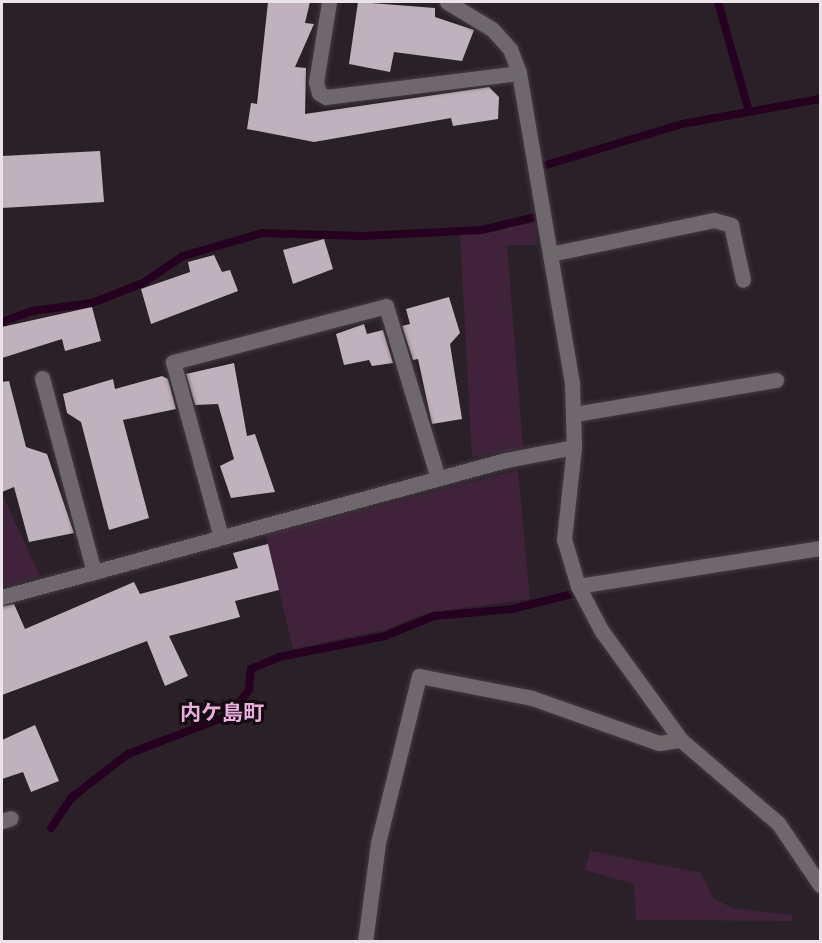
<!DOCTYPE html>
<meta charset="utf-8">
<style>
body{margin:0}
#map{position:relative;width:822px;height:943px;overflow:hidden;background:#2a2028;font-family:"Roboto Serif","Noto Sans JP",serif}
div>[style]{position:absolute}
.green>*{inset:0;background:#40233a}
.stream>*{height:8px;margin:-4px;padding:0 4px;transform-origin:4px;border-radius:4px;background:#260020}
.building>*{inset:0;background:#bfb2bc}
.roads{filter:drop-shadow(0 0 2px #453b43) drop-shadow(0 0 2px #453b43)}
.minor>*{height:15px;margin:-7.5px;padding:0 7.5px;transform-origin:7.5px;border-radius:7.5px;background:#6e686c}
span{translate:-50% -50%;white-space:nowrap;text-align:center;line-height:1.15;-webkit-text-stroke:6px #100c0f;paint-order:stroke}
.quarter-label{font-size:21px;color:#eeaddf;font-weight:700}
.frame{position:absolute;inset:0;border:3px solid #eae3e8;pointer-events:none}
</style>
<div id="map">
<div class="green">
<div style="clip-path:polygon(534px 223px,537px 245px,507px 245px,523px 448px,472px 457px,460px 234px)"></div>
<div style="clip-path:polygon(518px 470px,530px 599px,428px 613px,384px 630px,293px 649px,266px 535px)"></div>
<div style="clip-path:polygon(2px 494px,40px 576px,2px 587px)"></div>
<div style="clip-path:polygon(590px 851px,701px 873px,714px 899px,733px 908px,792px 915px,793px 921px,636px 920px,634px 884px,585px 870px)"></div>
</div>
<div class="stream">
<div style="left:718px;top:2px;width:110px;rotate:74.2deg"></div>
<div style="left:546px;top:165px;width:142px;rotate:-16.8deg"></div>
<div style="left:682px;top:124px;width:140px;rotate:-10.3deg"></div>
<div style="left:2px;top:322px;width:32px;rotate:-20deg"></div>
<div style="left:32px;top:311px;width:61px;rotate:-7.6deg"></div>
<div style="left:92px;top:303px;width:55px;rotate:-21.4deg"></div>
<div style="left:143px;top:283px;width:48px;rotate:-34deg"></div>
<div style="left:183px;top:256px;width:82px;rotate:-16.2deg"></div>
<div style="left:262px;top:233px;width:101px;rotate:1.7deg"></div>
<div style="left:363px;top:236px;width:119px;rotate:-2.9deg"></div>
<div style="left:482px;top:230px;width:55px;rotate:-13.8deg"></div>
<div style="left:51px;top:828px;width:36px;rotate:-56deg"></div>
<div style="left:71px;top:798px;width:72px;rotate:-37.7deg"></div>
<div style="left:128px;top:754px;width:109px;rotate:-20.9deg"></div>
<div style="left:230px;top:715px;width:31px;rotate:-53deg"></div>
<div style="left:249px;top:690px;width:21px;rotate:-85deg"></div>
<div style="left:251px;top:669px;width:30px;rotate:-23deg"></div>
<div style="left:279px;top:657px;width:108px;rotate:-11.2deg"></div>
<div style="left:385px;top:636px;width:53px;rotate:-22.2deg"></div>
<div style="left:434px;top:616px;width:78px;rotate:-5.1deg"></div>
<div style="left:512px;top:609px;width:63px;rotate:-13.8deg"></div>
</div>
<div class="building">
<div style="clip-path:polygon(268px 2px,310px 2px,305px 23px,314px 24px,295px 67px,306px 68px,305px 114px,489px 87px,499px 97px,498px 119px,453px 126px,451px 118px,314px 142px,247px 129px,251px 103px,257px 104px)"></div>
<div style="clip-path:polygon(358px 2px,435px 8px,435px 17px,474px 30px,462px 61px,394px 52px,390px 72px,349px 64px)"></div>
<div style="clip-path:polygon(100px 151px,104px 202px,2px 208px,2px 156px)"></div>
<div style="clip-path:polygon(324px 239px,333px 269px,293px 284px,283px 250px)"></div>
<div style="clip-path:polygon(214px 255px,222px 272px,230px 270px,238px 291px,151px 324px,141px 289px,190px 272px,188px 262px)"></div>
<div style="clip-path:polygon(449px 297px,460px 333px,450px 344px,462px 419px,432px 424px,418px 359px,413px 360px,402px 326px,410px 324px,406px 309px)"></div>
<div style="clip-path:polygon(92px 307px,101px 341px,65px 351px,62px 339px,2px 358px,2px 327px)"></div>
<div style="clip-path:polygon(364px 324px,367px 334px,383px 330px,393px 363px,372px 366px,369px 360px,344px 365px,336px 334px)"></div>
<div style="clip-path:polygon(234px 363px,247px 436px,255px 434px,275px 492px,231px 498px,220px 466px,234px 459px,218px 404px,195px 405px,186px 374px)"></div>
<div style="clip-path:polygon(162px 376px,168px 379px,176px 409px,123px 420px,149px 518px,109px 530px,81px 422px,67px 413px,63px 394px,113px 379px,115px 389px)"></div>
<div style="clip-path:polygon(9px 381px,26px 447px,47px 454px,74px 533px,29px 542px,14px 487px,2px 492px,2px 382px)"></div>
<div style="clip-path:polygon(268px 544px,279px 590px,235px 601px,240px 617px,169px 636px,188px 676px,165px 686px,147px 641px,2px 695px,2px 606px,14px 604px,25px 629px,134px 582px,140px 594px,238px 568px,233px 553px)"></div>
<div style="clip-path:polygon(35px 725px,59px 781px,31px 792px,23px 772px,2px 779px,2px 740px)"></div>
</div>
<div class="roads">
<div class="minor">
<div style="left:329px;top:2px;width:81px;rotate:99.2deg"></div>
<div style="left:316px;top:82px;width:11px;rotate:75deg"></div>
<div style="left:319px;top:93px;width:8px;rotate:30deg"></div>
<div style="left:326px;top:97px;width:194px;rotate:-7.1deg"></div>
<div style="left:447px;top:2px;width:52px;rotate:31deg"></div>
<div style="left:492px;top:29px;width:27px;rotate:48deg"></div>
<div style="left:510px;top:49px;width:26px;rotate:69deg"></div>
<div style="left:519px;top:73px;width:315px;rotate:80.3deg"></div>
<div style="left:572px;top:384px;width:63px;rotate:88.2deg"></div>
<div style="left:574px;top:447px;width:93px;rotate:96.2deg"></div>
<div style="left:564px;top:539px;width:49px;rotate:73.4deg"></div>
<div style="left:578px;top:586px;width:50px;rotate:62.4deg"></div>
<div style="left:601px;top:630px;width:136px;rotate:54deg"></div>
<div style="left:681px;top:740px;width:128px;rotate:40.6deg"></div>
<div style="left:778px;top:823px;width:75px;rotate:55.9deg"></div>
<div style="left:550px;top:254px;width:167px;rotate:-11.7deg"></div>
<div style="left:714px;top:220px;width:18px;rotate:16deg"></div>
<div style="left:731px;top:225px;width:56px;rotate:77.7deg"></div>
<div style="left:42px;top:378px;width:201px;rotate:75deg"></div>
<div style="left:575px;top:414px;width:204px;rotate:-9.6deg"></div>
<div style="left:221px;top:537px;width:181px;rotate:-105.3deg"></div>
<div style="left:173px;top:362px;width:220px;rotate:-14.7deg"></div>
<div style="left:386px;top:306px;width:180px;rotate:73.2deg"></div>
<div style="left:578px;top:586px;width:245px;rotate:-8.9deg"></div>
<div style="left:2px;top:597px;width:522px;rotate:-15.21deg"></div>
<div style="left:506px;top:460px;width:69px;rotate:-10.8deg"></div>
<div style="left:2px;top:821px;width:9px;rotate:-18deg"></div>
<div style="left:365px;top:942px;width:100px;rotate:-82.5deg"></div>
<div style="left:378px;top:843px;width:172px;rotate:-76.2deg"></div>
<div style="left:419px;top:676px;width:115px;rotate:11deg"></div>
<div style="left:532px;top:698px;width:135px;rotate:19.5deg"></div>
<div style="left:659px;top:743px;width:22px;rotate:-8deg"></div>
</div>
</div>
<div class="quarter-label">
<span style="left:222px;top:713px">内ケ島町</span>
</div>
<div class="frame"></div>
</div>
